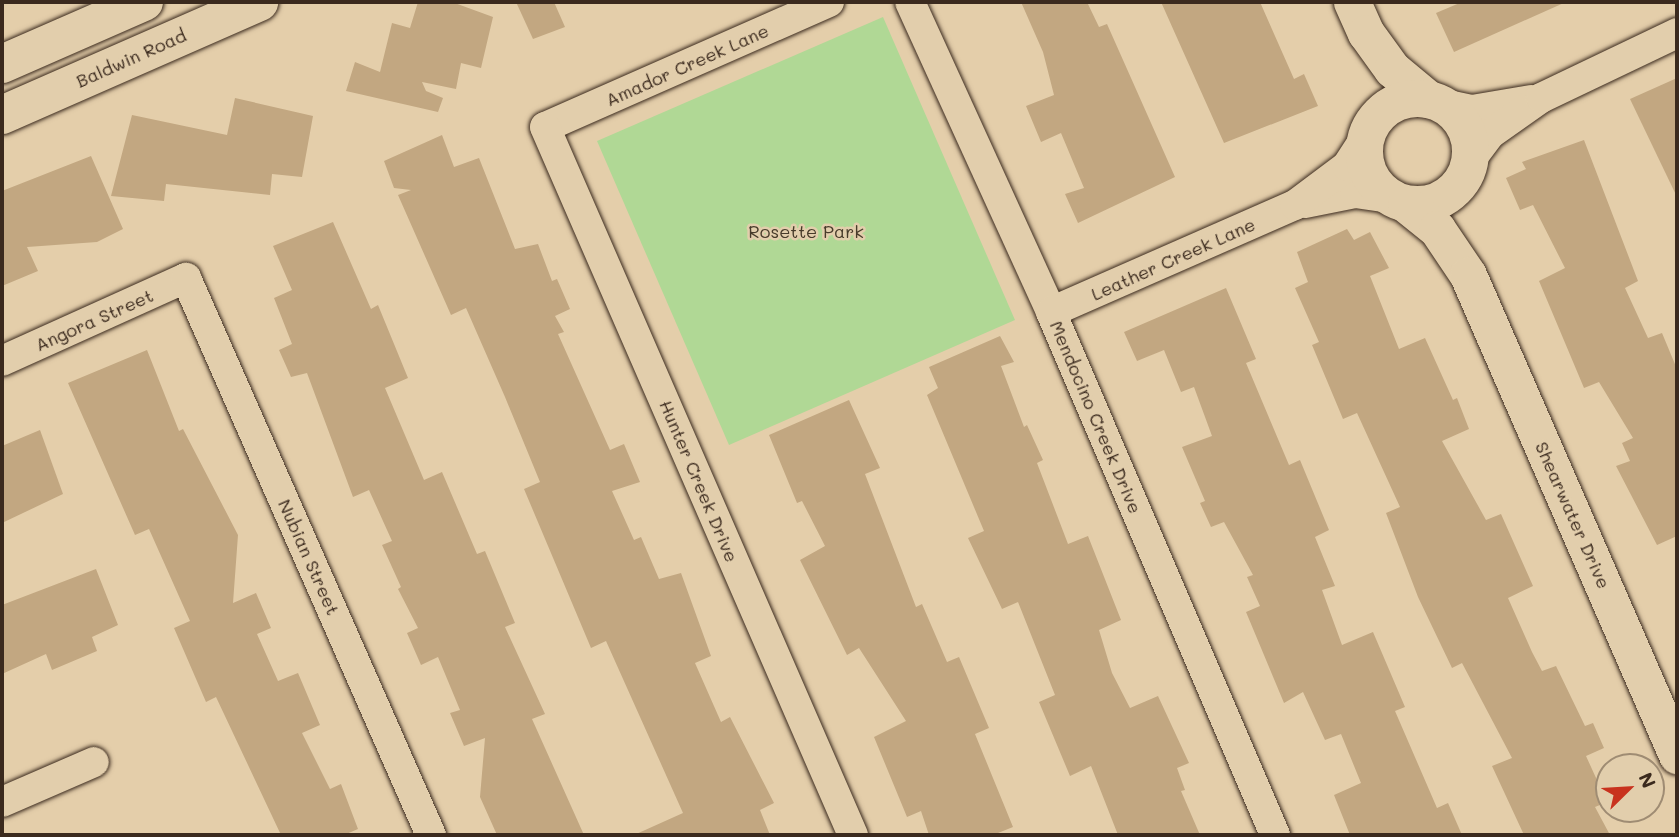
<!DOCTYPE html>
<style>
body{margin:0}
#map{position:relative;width:1679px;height:837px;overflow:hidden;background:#e4ceaa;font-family:Mali,sans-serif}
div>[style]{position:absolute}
.green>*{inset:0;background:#b0d895}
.building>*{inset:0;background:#c2a781}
.roads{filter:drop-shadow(0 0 2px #3b2a1e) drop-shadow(0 0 2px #3b2a1e)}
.minor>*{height:30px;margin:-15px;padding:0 15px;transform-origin:15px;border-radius:15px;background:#e2ceac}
.tertiary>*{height:37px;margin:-18.5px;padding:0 18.5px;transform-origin:18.5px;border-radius:18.5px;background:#e2ceac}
.tertiary>.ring{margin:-18.5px;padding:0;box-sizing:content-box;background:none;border:37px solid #e2ceac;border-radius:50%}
.secondary>*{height:38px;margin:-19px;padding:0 19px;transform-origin:19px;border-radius:19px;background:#e2ceac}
span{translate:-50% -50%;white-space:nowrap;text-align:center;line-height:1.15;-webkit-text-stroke:5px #e2ceac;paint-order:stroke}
.street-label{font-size:18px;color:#3b2a1e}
.park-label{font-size:18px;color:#473b2a}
.frame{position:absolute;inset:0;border:4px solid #3b2a1e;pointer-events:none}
.north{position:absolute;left:1595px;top:753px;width:70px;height:70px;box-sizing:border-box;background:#e2ceac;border:2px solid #9f8c73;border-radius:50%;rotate:66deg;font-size:19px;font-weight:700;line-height:28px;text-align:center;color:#3b2a1e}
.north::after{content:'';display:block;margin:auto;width:24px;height:32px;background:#c8321e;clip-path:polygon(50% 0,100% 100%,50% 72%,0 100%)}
</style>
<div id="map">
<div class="green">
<div style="clip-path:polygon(883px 17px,1015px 320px,729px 445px,597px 141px)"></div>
</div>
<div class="building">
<div style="clip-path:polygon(418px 2px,452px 2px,493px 17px,481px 68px,461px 63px,456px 89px,422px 82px,426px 91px,443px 98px,438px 112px,346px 91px,355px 62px,380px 72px,392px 23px,410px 28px)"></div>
<div style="clip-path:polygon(516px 2px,554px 2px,565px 27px,533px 39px)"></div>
<div style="clip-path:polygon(1021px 2px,1087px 2px,1099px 27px,1107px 24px,1175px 177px,1078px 223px,1065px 194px,1084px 188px,1061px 133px,1041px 142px,1026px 106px,1054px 95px,1043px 52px)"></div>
<div style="clip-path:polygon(1161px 2px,1260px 2px,1294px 79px,1304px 74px,1318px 106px,1224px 143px)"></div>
<div style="clip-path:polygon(1462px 2px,1566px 2px,1454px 52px,1436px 13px)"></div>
<div style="clip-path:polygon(1677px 78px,1677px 197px,1630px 99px)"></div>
<div style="clip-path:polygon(235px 98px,313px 116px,302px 177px,272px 174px,270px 195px,166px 184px,164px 201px,111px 196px,132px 115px,227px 135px)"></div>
<div style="clip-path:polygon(442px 135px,454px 167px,479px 158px,515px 249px,538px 244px,552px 281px,557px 279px,570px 309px,555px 316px,564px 332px,558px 334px,610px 450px,624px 444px,640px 482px,612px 491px,634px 540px,641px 537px,659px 579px,681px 573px,711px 656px,695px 663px,721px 722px,730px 717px,774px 803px,760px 810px,770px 835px,634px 835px,683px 813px,606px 641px,591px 648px,524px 489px,540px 482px,505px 397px,466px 308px,451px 315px,398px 195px,411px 190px,394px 188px,384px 161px)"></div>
<div style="clip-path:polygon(1584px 140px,1638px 281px,1625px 288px,1648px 338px,1662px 333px,1677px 369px,1677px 536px,1657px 545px,1616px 466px,1630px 461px,1622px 443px,1633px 438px,1599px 382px,1584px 388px,1539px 281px,1565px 268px,1533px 205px,1520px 210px,1506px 178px,1526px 169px,1522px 162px)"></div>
<div style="clip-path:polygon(91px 156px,123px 229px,97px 242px,27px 247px,38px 271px,2px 286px,2px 191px)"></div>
<div style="clip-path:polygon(333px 222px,371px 309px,378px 305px,408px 378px,385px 388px,424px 480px,442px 472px,477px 554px,485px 551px,515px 623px,505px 627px,545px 714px,532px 719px,584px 835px,497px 835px,480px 797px,485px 738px,464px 746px,450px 713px,460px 710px,438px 657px,421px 665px,407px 633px,418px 628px,398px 589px,401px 587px,382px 545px,392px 541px,369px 490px,353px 497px,307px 373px,291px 377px,279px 350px,292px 344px,274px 298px,292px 290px,273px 246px)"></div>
<div style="clip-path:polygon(1347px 229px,1354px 240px,1370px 232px,1389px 268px,1370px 276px,1399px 349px,1425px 338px,1453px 400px,1457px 398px,1469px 429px,1442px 441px,1486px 520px,1501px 514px,1533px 586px,1508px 598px,1532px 652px,1542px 671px,1556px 666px,1585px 726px,1593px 723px,1604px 748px,1586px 756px,1607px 802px,1595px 807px,1610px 835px,1524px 835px,1492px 766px,1512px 758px,1462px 663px,1452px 668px,1418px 597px,1386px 513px,1400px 507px,1357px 413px,1343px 419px,1312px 345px,1319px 342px,1295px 288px,1308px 282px,1297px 252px)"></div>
<div style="clip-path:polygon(1226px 288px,1256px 359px,1246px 363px,1289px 465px,1300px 460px,1329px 530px,1315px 537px,1335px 586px,1322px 590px,1342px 645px,1373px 632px,1405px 707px,1395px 711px,1437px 808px,1448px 803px,1462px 835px,1350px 835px,1334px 795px,1361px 783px,1341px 734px,1325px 740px,1303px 692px,1284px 703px,1246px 612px,1260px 606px,1247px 577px,1253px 575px,1224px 522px,1211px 527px,1200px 503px,1205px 501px,1182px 447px,1212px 436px,1194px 387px,1181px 392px,1164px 350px,1137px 361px,1124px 332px)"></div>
<div style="clip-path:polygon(1000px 336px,1014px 362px,1001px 366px,1024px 427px,1027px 425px,1043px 460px,1037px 463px,1068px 544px,1088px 536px,1121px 620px,1099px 630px,1112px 673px,1130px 708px,1158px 696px,1189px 763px,1177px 768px,1185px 790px,1181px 791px,1200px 835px,1118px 835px,1091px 766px,1070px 776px,1039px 702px,1055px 695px,1018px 602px,1002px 609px,968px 538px,984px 531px,927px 395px,938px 388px,929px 367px)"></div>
<div style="clip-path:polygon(147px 350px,179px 431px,183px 429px,238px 535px,233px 603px,256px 593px,271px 628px,257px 634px,278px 681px,298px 673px,320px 725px,302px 733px,330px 789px,341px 784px,358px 829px,344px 835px,281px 835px,216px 697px,206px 702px,174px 628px,190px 621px,149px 529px,135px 535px,68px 383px)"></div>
<div style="clip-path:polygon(849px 400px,880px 468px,865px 474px,916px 607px,922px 604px,947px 662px,959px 657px,989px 728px,975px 734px,1013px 827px,993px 835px,929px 835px,921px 811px,907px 817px,874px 737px,906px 721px,859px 648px,847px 655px,800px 560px,825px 546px,802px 501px,797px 503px,769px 435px)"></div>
<div style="clip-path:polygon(40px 430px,63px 494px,2px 523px,2px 446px)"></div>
<div style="clip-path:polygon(96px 569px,118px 625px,92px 637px,97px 651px,52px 670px,46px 654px,2px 674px,2px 605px)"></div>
</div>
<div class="roads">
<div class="minor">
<div style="left:829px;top:2px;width:310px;rotate:156.2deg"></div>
<div style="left:545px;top:127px;width:772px;rotate:66.49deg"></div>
<div style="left:910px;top:2px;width:341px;rotate:65.5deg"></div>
<div style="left:1051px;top:312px;width:569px;rotate:66.81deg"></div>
<div style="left:1443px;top:104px;width:30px;rotate:12deg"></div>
<div style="left:1472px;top:110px;width:60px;rotate:-9.6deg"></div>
<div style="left:1469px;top:162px;width:35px;rotate:-53deg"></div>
<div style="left:1490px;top:134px;width:62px;rotate:-35.2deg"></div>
<div style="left:1541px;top:98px;width:151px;rotate:-25.5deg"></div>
<div style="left:1305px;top:203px;width:51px;rotate:-11.3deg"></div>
<div style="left:1355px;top:193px;width:35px;rotate:8deg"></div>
<div style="left:1051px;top:312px;width:266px;rotate:-23.7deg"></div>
<div style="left:1295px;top:205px;width:65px;rotate:-36.9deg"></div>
<div style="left:1347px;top:166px;width:31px;rotate:-57deg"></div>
<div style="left:2px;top:361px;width:202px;rotate:-24.3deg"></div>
<div style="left:186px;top:278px;width:609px;rotate:66.26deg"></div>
<div style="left:2px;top:802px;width:100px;rotate:-23.5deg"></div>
</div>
<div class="tertiary">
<div style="left:1352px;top:2px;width:34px;rotate:66deg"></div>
<div style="left:1366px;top:33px;width:44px;rotate:54.2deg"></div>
<div style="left:1392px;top:69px;width:47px;rotate:39.8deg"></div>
<div class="ring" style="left:1364px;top:98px;width:69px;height:69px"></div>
<div style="left:1406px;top:204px;width:40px;rotate:39deg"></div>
<div style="left:1437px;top:229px;width:55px;rotate:56deg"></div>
<div style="left:1468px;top:275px;width:524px;rotate:66.47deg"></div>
</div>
<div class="secondary">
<div style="left:2px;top:64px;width:155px;rotate:-23.6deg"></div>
<div style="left:2px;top:115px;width:281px;rotate:-23.7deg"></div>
</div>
</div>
<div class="street-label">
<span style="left:131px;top:58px;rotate:-24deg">Baldwin Road</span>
<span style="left:687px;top:65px;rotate:-24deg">Amador Creek Lane</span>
<span style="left:1173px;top:259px;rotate:-24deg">Leather Creek Lane</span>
<span style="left:94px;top:320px;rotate:-24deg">Angora Street</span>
<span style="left:1096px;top:417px;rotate:67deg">Mendocino Creek Drive</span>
<span style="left:699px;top:481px;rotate:67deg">Hunter Creek Drive</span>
<span style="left:1573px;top:515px;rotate:66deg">Shearwater Drive</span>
<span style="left:309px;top:557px;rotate:66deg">Nubian Street</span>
</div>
<div class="park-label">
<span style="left:806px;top:231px">Rosette Park</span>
</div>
<div class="frame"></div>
<div class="north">N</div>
</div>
